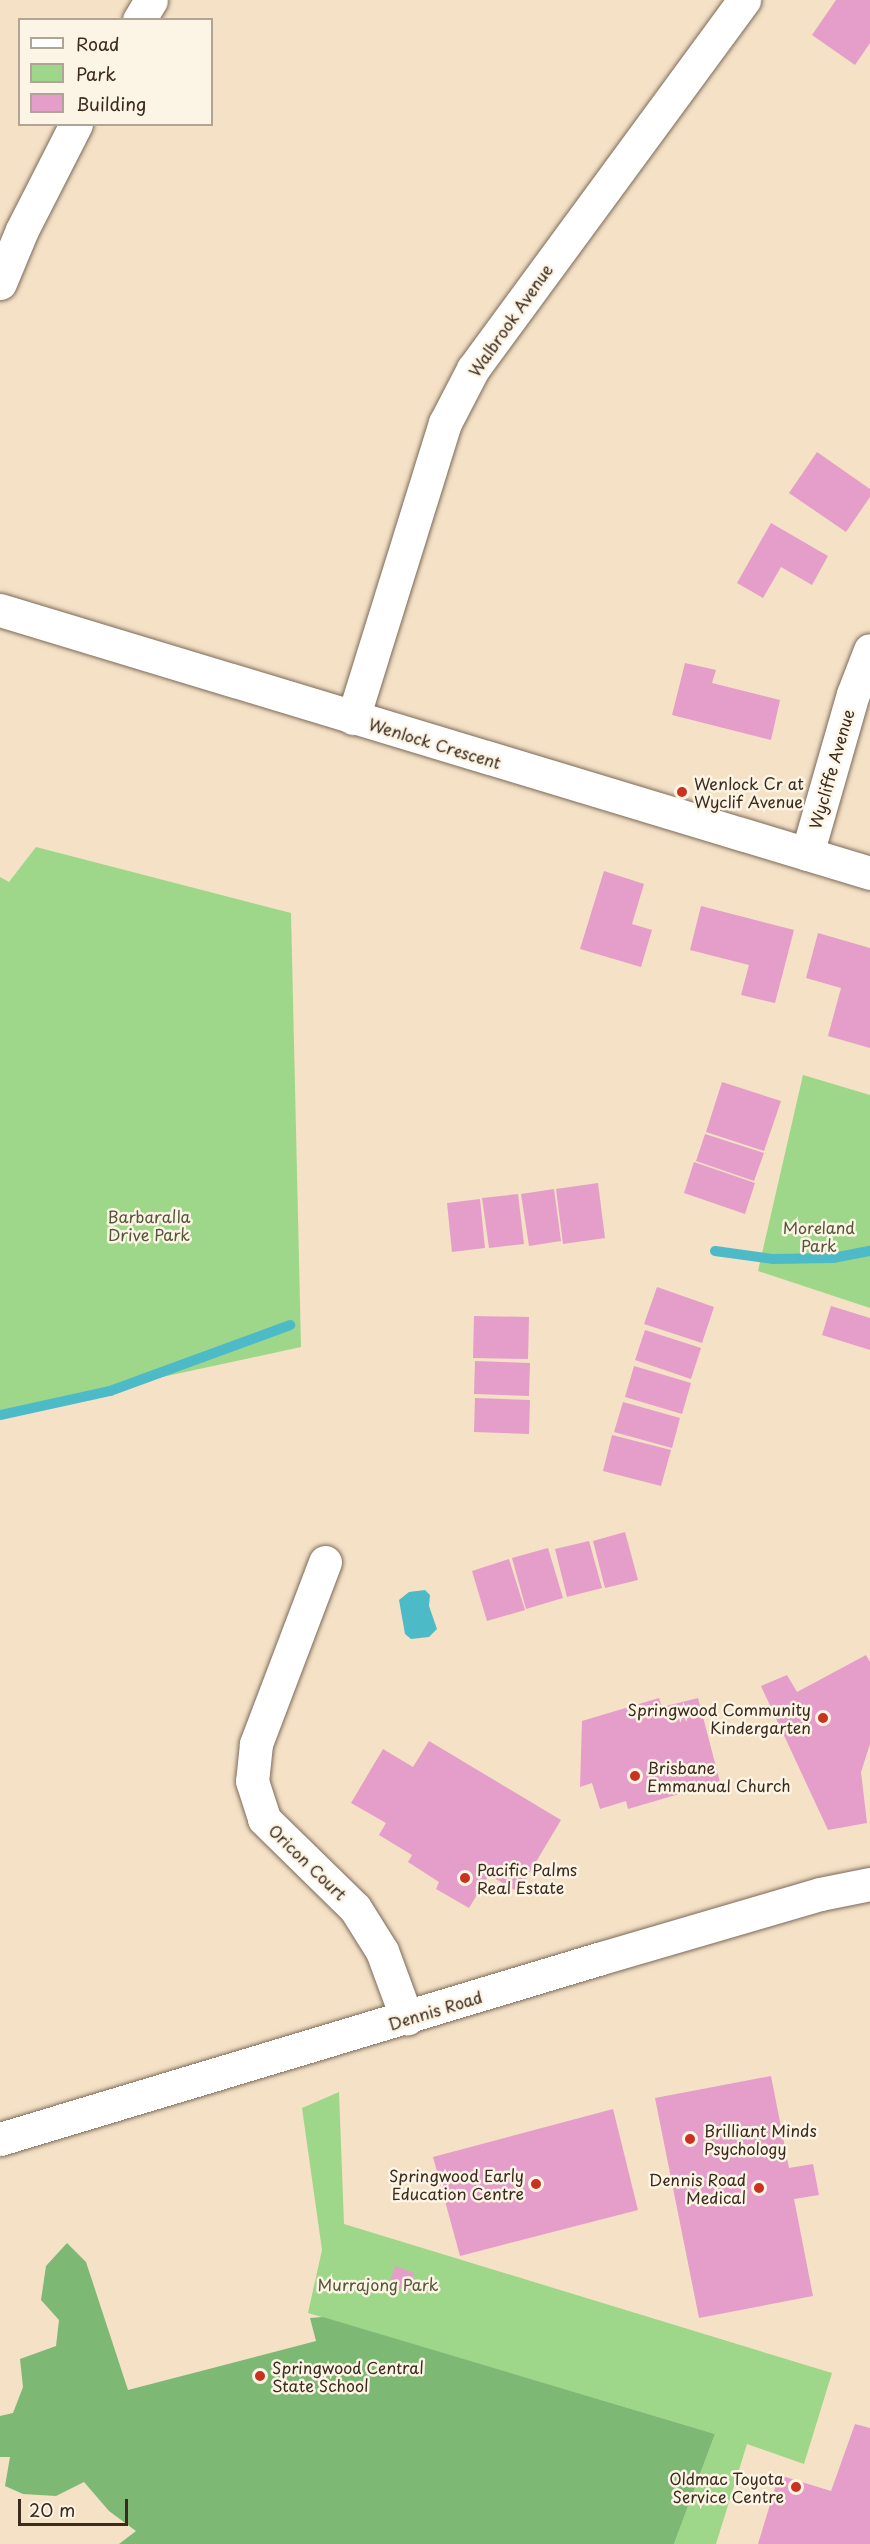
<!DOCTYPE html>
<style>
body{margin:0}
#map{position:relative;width:870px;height:2544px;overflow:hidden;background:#f4e1c6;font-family:"Playpen Sans",sans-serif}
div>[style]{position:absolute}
.green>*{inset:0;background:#9ed789}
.forest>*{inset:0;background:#7eb875}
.water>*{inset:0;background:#4dbac7}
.stream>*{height:10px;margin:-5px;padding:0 5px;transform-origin:5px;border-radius:5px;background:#4dbac7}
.building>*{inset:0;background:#e59eca}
.roads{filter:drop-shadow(0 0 2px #7c6a59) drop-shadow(0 0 2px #7c6a59)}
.street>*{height:33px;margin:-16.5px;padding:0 16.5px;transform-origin:16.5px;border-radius:16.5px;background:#fff}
.secondary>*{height:33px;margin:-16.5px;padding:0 16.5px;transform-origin:16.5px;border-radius:16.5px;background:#fff}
.dots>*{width:16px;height:16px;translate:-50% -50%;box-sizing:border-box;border:3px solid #fcf5e5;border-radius:50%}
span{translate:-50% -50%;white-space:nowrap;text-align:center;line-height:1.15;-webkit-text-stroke:5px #fcf5e5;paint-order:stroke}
.street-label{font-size:16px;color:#3b2a1e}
.poi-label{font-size:16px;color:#3b2a1e}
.left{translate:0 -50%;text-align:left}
.right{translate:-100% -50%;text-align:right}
.park-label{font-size:16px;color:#545539}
.legend{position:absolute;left:18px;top:18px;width:195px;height:108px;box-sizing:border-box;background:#fcf5e5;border:2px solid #afa495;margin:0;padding:8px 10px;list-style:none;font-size:18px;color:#3b2a1e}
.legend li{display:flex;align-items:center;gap:12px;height:30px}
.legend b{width:30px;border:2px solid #afa495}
.scale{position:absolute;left:18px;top:2499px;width:110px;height:27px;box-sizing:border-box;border:3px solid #3b2a1e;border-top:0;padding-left:8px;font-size:18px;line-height:21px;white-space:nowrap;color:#3b2a1e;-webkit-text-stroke:4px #fcf5e5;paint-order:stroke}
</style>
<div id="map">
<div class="green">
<div style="clip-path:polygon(36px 847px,291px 913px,301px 1347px,0 1412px,0 877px,9px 882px)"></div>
<div style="clip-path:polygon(803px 1075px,870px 1095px,870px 1308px,758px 1271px)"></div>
<div style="clip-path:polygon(339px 2092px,344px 2224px,832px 2373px,804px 2464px,747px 2444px,716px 2544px,674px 2544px,715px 2434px,308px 2313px,322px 2250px,302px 2108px)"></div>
</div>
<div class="forest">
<div style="clip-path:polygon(67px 2243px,86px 2262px,128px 2390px,316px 2341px,310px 2318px,323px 2317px,715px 2434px,674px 2544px,119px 2544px,136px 2531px,109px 2511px,84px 2482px,56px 2496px,23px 2494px,5px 2486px,10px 2457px,0 2457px,0 2416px,13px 2413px,23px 2387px,20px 2359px,56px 2346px,59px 2320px,41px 2300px,46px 2266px)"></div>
</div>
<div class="water">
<div style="clip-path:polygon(425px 1590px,430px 1595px,429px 1606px,437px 1629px,429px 1637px,411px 1639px,405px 1634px,399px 1600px,409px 1592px)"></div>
</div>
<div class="stream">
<div style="left:715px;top:1251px;width:59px;rotate:7.9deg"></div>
<div style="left:773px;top:1259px;width:60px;rotate:-1deg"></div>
<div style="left:833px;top:1258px;width:38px;rotate:-11deg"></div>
<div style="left:0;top:1415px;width:113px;rotate:-12.3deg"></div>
<div style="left:110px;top:1391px;width:192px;rotate:-20.1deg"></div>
</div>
<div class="building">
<div style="clip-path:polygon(836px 0,870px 0,870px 43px,855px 65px,812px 35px)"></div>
<div style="clip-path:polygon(817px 452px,870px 489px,870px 497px,846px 532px,789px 493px)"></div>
<div style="clip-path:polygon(771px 523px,828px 556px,812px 585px,781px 567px,763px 598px,737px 583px)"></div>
<div style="clip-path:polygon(685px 663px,716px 670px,712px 683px,780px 700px,771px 740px,672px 715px)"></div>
<div style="clip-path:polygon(604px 871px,644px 884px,632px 924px,652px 930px,641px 967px,580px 949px)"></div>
<div style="clip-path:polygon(701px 906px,794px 930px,775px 1003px,741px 995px,749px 965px,690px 950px)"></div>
<div style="clip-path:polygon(818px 933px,870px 948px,870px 1048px,828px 1036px,841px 988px,806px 978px)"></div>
<div style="clip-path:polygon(722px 1082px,781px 1101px,764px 1151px,706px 1132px)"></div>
<div style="clip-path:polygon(705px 1134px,764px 1153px,754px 1181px,696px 1161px)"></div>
<div style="clip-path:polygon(694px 1162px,755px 1183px,745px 1214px,684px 1193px)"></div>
<div style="clip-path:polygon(598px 1183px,605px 1238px,563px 1244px,556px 1189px)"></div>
<div style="clip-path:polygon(554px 1189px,561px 1241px,529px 1246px,521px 1194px)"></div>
<div style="clip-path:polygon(518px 1194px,524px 1244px,489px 1248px,482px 1198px)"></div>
<div style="clip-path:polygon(480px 1199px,485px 1248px,452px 1252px,447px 1203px)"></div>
<div style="clip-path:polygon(657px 1287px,714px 1307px,702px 1343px,644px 1324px)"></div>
<div style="clip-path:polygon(831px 1306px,870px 1318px,870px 1350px,822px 1335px)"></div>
<div style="clip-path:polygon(474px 1316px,529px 1317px,528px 1359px,473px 1358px)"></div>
<div style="clip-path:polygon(645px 1330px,701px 1348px,691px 1379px,635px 1360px)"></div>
<div style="clip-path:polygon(475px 1361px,530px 1363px,529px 1396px,474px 1394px)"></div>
<div style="clip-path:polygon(634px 1366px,691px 1383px,682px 1414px,625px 1397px)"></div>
<div style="clip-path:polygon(475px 1398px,530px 1400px,529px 1434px,474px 1432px)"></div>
<div style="clip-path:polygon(623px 1402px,680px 1418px,672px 1448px,614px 1432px)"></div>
<div style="clip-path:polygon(612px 1435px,671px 1450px,661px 1486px,603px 1471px)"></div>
<div style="clip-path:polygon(625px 1532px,638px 1580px,605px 1588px,593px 1541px)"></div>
<div style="clip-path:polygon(589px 1541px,602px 1588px,567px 1597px,555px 1549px)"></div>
<div style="clip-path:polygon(548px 1548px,563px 1598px,526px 1609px,512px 1558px)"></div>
<div style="clip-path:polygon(509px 1559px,525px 1610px,487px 1621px,472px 1571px)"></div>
<div style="clip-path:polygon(866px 1655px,870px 1662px,870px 1744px,861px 1772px,867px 1823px,828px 1830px,761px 1686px,787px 1675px,797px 1692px)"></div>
<div style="clip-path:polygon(659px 1698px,662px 1707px,698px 1698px,720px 1782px,628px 1809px,626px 1801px,600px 1809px,592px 1783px,580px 1787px,582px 1721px)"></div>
<div style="clip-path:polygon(429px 1741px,561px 1820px,518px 1892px,489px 1875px,469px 1908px,436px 1889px,439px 1882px,408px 1862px,412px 1855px,379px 1835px,386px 1823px,351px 1803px,383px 1749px,413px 1767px)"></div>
<div style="clip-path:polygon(771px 2076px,789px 2168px,813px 2164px,819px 2195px,794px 2199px,813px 2296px,699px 2318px,655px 2098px)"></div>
<div style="clip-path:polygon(613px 2109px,638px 2210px,460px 2256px,433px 2157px)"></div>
<div style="clip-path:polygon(395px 2266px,414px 2273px,409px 2291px,389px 2285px)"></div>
<div style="clip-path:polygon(855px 2424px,870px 2428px,870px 2544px,758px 2544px,779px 2475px,831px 2491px)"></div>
</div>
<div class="roads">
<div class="street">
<div style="left:139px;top:20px;width:23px;rotate:-59deg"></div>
<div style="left:0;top:283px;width:57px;rotate:-67.5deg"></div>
<div style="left:22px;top:230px;width:119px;rotate:-63deg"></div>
<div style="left:0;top:610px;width:909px;rotate:16.82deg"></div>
<div style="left:353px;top:718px;width:309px;rotate:-72.7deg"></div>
<div style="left:445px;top:423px;width:61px;rotate:-62.6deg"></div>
<div style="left:473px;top:369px;width:458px;rotate:-53.7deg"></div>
<div style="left:807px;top:854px;width:166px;rotate:-74deg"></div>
<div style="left:853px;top:694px;width:47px;rotate:-68.9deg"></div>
<div style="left:325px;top:1562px;width:195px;rotate:110.8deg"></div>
<div style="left:256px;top:1744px;width:37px;rotate:96deg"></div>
<div style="left:252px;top:1781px;width:40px;rotate:72deg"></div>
<div style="left:264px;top:1819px;width:127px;rotate:44.4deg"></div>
<div style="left:355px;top:1908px;width:51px;rotate:57.9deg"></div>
<div style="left:382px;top:1951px;width:72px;rotate:69.8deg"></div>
</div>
<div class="secondary">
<div style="left:0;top:2139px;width:625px;rotate:-16.75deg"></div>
<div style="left:598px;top:1959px;width:231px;rotate:-16.3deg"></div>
<div style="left:820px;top:1894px;width:51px;rotate:-11.3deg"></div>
</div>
</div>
<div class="dots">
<div style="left:682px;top:792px;background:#c8321e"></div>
<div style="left:823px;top:1718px;background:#c8321e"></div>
<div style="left:635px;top:1776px;background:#c8321e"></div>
<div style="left:465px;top:1878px;background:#c8321e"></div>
<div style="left:690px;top:2139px;background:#c8321e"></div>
<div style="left:536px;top:2184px;background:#c8321e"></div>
<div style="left:759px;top:2188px;background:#c8321e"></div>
<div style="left:260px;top:2376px;background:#c8321e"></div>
<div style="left:796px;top:2487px;background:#c8321e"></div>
</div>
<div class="street-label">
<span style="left:510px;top:320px;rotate:-55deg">Walbrook Avenue</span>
<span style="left:435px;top:743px;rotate:17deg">Wenlock Crescent</span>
<span style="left:831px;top:769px;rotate:-74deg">Wycliffe Avenue</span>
<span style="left:308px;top:1862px;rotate:44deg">Oricon Court</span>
<span style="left:435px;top:2010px;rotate:-17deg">Dennis Road</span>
</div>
<div class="poi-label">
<span class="left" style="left:694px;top:792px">Wenlock Cr at<br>Wyclif Avenue</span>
<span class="right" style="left:811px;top:1718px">Springwood Community<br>Kindergarten</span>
<span class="left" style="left:647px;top:1776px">Brisbane<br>Emmanual Church</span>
<span class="left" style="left:477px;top:1878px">Pacific Palms<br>Real Estate</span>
<span class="left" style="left:704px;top:2139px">Brilliant Minds<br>Psychology</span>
<span class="right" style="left:524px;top:2184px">Springwood Early<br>Education Centre</span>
<span class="right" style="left:746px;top:2188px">Dennis Road<br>Medical</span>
<span class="left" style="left:272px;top:2376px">Springwood Central<br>State School</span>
<span class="right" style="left:784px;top:2487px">Oldmac Toyota<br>Service Centre</span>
</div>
<div class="park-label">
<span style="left:149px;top:1225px">Barbaralla<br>Drive Park</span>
<span style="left:819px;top:1236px">Moreland<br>Park</span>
<span style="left:378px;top:2284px">Murrajong Park</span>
</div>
<ul class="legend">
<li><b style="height:8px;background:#fff"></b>Road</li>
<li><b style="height:16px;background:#9ed789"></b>Park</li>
<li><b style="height:16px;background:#e59eca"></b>Building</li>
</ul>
<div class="scale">20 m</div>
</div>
